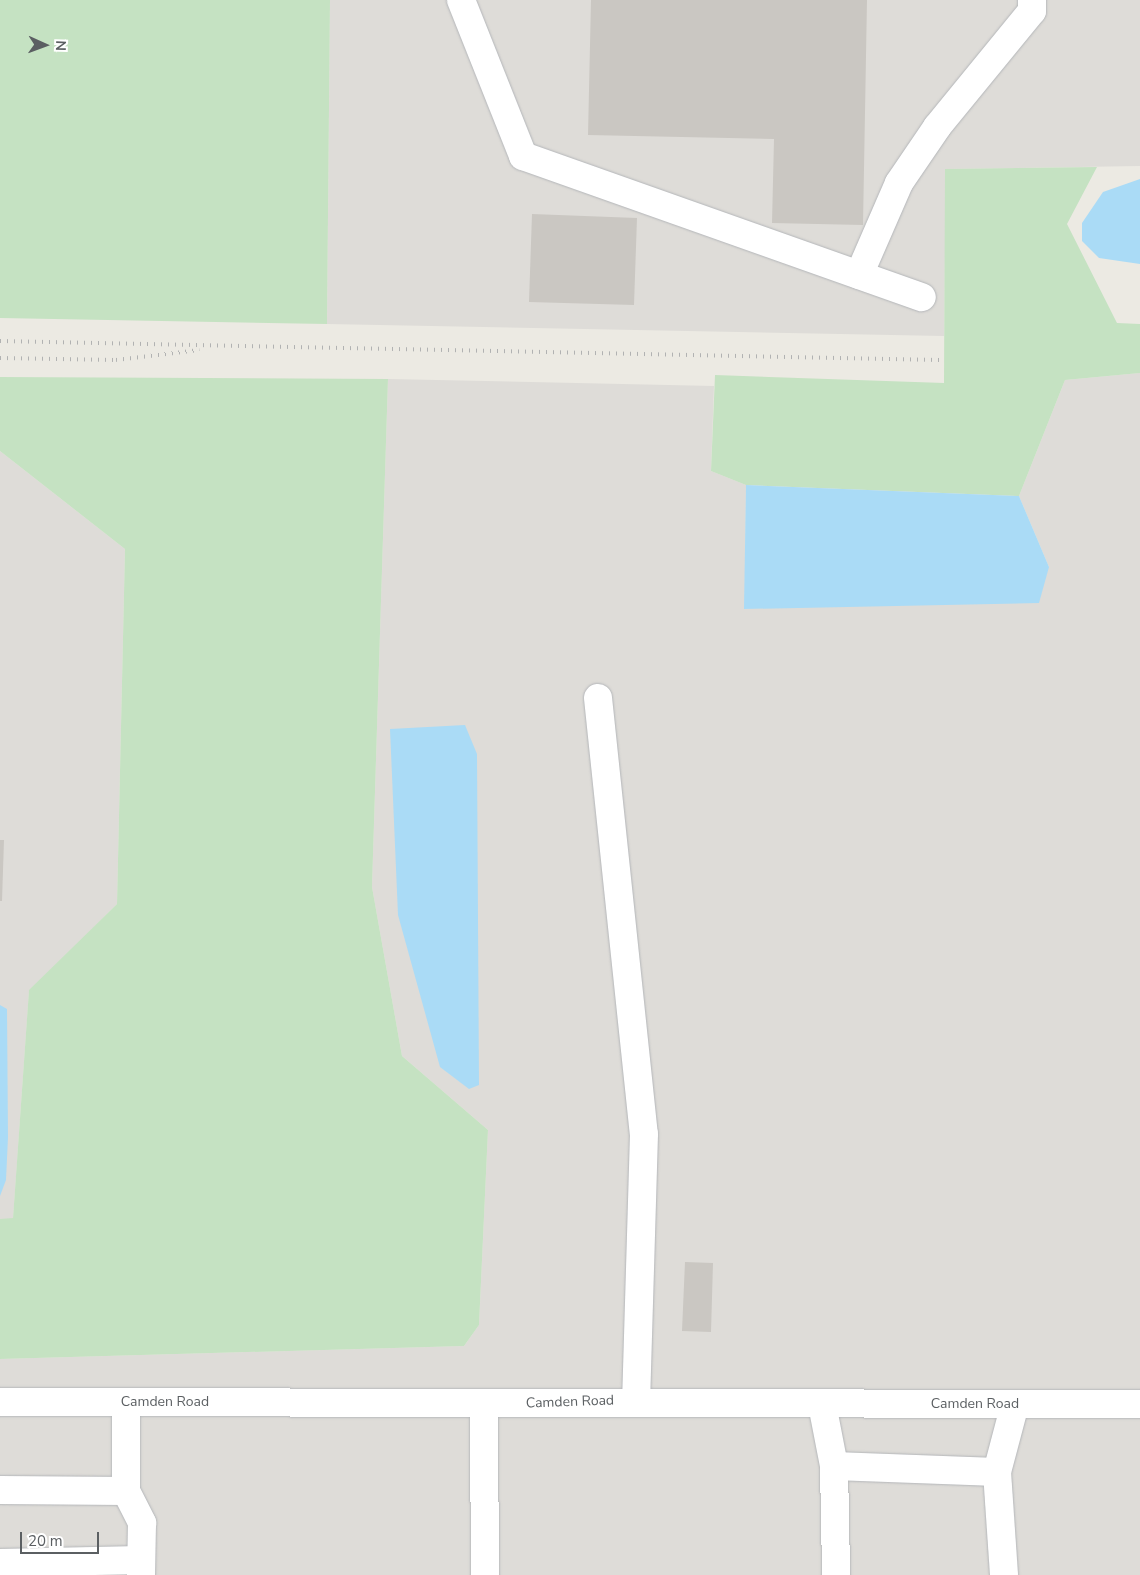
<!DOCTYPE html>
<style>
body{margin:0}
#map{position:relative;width:1140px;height:1575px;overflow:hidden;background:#eceae3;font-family:"Nunito Sans",sans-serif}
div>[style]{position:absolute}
.industrial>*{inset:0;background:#dedcd8}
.green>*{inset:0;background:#c5e2c2}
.water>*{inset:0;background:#aadbf6}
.building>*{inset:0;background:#cac7c2}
.roads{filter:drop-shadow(0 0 1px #b4b6b9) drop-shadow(0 0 1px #b4b6b9)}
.minor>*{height:28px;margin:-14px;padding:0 14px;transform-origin:14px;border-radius:14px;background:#fff}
.rail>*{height:4px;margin-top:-2px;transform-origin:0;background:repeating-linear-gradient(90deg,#b1b2b2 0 1px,transparent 0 7px)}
span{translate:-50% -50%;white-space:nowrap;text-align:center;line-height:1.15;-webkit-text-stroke:5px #fff;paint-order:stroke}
.street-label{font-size:14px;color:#5b5f62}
.north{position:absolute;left:20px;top:20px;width:50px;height:50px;-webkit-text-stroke:4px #fff;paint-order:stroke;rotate:92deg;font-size:14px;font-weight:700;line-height:20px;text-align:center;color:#5b5f62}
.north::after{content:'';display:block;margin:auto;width:18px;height:22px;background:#5b5f62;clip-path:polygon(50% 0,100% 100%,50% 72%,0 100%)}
.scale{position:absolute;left:20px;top:1532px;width:79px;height:22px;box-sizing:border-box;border:2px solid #5b5f62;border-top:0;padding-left:6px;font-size:15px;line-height:18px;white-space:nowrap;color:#5b5f62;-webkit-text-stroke:4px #fff;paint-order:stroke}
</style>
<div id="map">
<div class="industrial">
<div style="clip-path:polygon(330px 0,1140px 0,1140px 166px,946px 169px,944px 336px,327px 324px)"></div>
<div style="clip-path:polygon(1140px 373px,1140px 1575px,0 1575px,0 1359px,464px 1346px,479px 1325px,488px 1130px,402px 1056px,372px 887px,388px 379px,714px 386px,711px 471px,746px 485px,745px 609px,1049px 567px,1019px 496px,1065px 380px)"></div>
<div style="clip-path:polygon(0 451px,125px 549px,117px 904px,29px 991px,13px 1219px,0 1219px)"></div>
</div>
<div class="green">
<div style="clip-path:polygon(0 0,330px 0,327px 324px,0 318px)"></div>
<div style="clip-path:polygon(1097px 167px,1067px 224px,1117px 323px,1140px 324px,1140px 373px,1065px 380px,1019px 496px,746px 485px,711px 471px,715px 375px,944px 383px,945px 169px)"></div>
<div style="clip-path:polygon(0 377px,388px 379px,372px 887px,402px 1056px,488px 1130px,479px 1325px,464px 1346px,0 1359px,0 1219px,13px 1218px,29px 990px,117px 904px,125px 549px,0 451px)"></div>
</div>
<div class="water">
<div style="clip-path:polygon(1140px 179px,1140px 264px,1099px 258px,1082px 241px,1082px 223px,1103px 192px)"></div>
<div style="clip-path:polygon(746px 485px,1019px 496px,1049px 567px,1039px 603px,744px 609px)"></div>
<div style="clip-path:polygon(465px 725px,477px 754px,479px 1085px,469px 1089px,440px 1067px,398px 915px,390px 729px)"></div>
<div style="clip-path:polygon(0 1005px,7px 1009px,8px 1137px,6px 1180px,0 1196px)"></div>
</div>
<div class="building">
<div style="clip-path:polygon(591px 0,867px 0,863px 225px,772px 223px,774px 139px,588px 135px)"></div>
<div style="clip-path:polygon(532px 214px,637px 218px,634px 305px,529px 302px)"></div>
<div style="clip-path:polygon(0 840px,4px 840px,2px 901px,0 901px)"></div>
<div style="clip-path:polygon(685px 1262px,713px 1263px,711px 1332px,682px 1331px)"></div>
</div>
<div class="roads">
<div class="minor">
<div style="left:461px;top:0;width:168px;rotate:68.3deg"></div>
<div style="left:523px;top:156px;width:423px;rotate:19.5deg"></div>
<div style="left:859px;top:275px;width:100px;rotate:-66.5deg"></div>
<div style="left:899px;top:183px;width:68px;rotate:-55.8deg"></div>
<div style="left:937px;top:127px;width:150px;rotate:-50.7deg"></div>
<div style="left:1032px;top:11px;width:11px;rotate:-90deg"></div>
<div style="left:598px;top:698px;width:438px;rotate:84deg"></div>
<div style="left:644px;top:1134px;width:266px;rotate:91.7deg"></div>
<div style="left:0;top:1402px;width:1140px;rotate:0.1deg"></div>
<div style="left:126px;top:1402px;width:89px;rotate:90deg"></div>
<div style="left:126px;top:1491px;width:36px;rotate:63deg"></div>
<div style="left:142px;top:1523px;width:52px;rotate:91.1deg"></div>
<div style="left:484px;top:1404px;width:171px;rotate:89.7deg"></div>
<div style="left:822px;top:1404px;width:63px;rotate:79deg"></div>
<div style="left:834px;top:1466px;width:163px;rotate:2.1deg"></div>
<div style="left:997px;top:1472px;width:70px;rotate:-75.2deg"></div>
<div style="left:834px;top:1466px;width:109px;rotate:88.9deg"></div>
<div style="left:997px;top:1472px;width:103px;rotate:86.1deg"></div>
<div style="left:0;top:1490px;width:126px;rotate:0.5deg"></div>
<div style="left:0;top:1563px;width:141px;rotate:-1.2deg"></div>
</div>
</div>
<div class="rail">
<div style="left:0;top:341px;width:940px;rotate:1.16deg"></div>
<div style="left:0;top:358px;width:116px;rotate:1deg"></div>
<div style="left:116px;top:360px;width:84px;rotate:-6.9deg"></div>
</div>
<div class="street-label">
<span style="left:165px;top:1402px">Camden Road</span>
<span style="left:570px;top:1402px;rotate:-2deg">Camden Road</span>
<span style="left:975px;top:1404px">Camden Road</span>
</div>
<div class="north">N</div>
<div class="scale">20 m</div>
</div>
